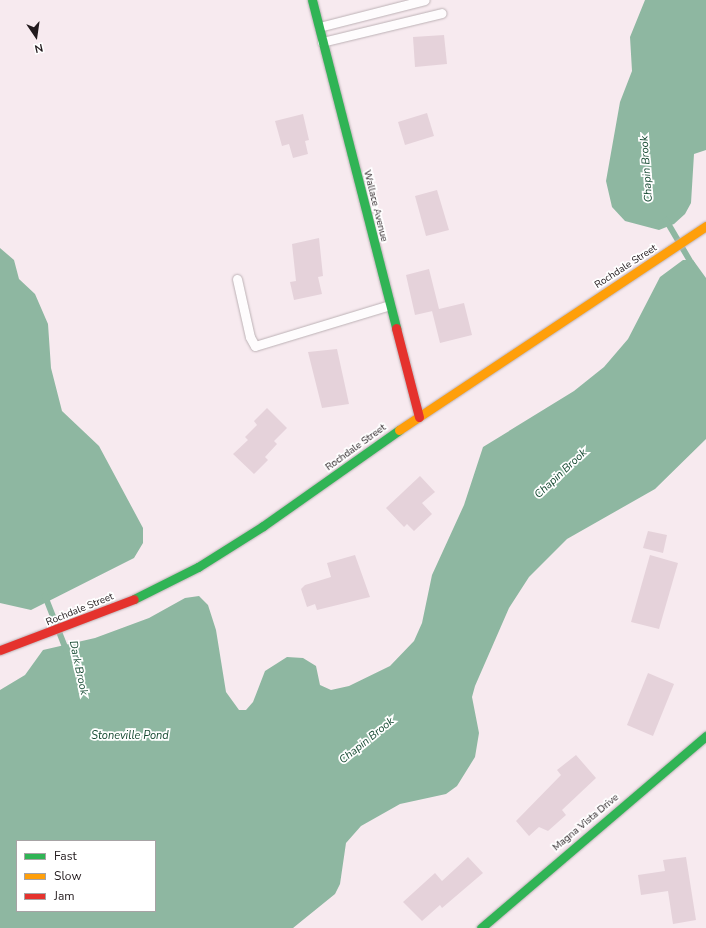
<!DOCTYPE html>
<style>
body{margin:0}
#map{position:relative;width:706px;height:928px;overflow:hidden;background:#f7eaef;font-family:"Nunito Sans",sans-serif}
div>[style]{position:absolute}
.water>*{inset:0;background:#8eb7a1}
.stream>*{height:6px;margin:-3px;padding:0 3px;transform-origin:3px;border-radius:3px;background:#8eb7a1}
.building>*{inset:0;background:#e5d2da}
.roads{filter:drop-shadow(0 0 1px #bcb1b5) drop-shadow(0 0 1px #bcb1b5)}
.lane>*{height:9px;margin:-4.5px;padding:0 4.5px;transform-origin:4.5px;border-radius:4.5px;background:#fefcfd}
.fast>*{height:9px;margin:-4.5px;padding:0 4.5px;transform-origin:4.5px;border-radius:4.5px;background:#30b455}
.slow>*{height:9px;margin:-4.5px;padding:0 4.5px;transform-origin:4.5px;border-radius:4.5px;background:#ff9f0a}
.jam>*{height:9px;margin:-4.5px;padding:0 4.5px;transform-origin:4.5px;border-radius:4.5px;background:#e5322d}
span{translate:-50% -50%;white-space:nowrap;text-align:center;line-height:1.15;-webkit-text-stroke:3.5px #fff;paint-order:stroke}
.street-label{font-size:10px;color:#221a1d}
.water-label{font-size:11px;color:#154931;font-style:italic}
.legend{position:absolute;left:16px;top:840px;width:140px;height:72px;box-sizing:border-box;background:#fff;border:1px solid #a7a3a5;margin:0;padding:5px 7px;list-style:none;font-size:12px;color:#221a1d}
.legend li{display:flex;align-items:center;gap:8px;height:20px}
.legend b{width:20px;border:1px solid #a7a3a5}
.north{position:absolute;left:16px;top:16px;width:40px;height:40px;-webkit-text-stroke:3px #fff;paint-order:stroke;rotate:167deg;font-size:11px;font-weight:700;line-height:16px;text-align:center;color:#221a1d}
.north::after{content:'';display:block;margin:auto;width:14px;height:18px;background:#221a1d;clip-path:polygon(50% 0,100% 100%,50% 72%,0 100%)}
</style>
<div id="map">
<div class="water">
<div style="clip-path:polygon(645px 0,706px 0,706px 150px,694px 154px,691px 203px,685px 214px,674px 224px,659px 230px,625px 221px,612px 207px,606px 181px,620px 102px,632px 71px,630px 37px)"></div>
<div style="clip-path:polygon(0 248px,14px 260px,19px 279px,35px 294px,48px 324px,51px 368px,62px 411px,99px 446px,143px 528px,143px 543px,134px 558px,31px 610px,0 603px)"></div>
<div style="clip-path:polygon(evenodd,683px 260px,693px 260px,706px 278px,706px 439px,655px 489px,567px 539px,529px 577px,509px 608px,475px 686px,472px 697px,479px 733px,475px 757px,457px 786px,446px 794px,400px 804px,361px 826px,346px 843px,340px 884px,335px 894px,293px 928px,0 928px,0 690px,25px 675px,43px 650px,95px 638px,149px 618px,185px 598px,199px 596px,208px 605px,216px 630px,226px 692px,239px 710px,246px 710px,253px 702px,265px 671px,287px 657px,303px 658px,316px 666px,320px 685px,331px 690px,349px 686px,390px 666px,414px 641px,422px 623px,432px 575px,464px 505px,483px 447px,574px 391px,604px 367px,628px 339px,660px 277px,683px 260px,17px 841px,155px 841px,155px 911px,17px 911px,17px 841px)"></div>
</div>
<div class="stream">
<div style="left:666px;top:220px;width:53px;rotate:59.6deg"></div>
<div style="left:45px;top:596px;width:60px;rotate:68.6deg"></div>
</div>
<div class="building">
<div style="clip-path:polygon(444px 35px,447px 64px,415px 67px,413px 37px)"></div>
<div style="clip-path:polygon(427px 113px,434px 136px,405px 145px,398px 122px)"></div>
<div style="clip-path:polygon(303px 114px,309px 140px,305px 141px,308px 154px,293px 158px,289px 144px,282px 146px,275px 121px)"></div>
<div style="clip-path:polygon(437px 190px,449px 230px,426px 236px,415px 196px)"></div>
<div style="clip-path:polygon(319px 238px,323px 276px,318px 277px,322px 294px,294px 300px,290px 282px,296px 281px,292px 244px)"></div>
<div style="clip-path:polygon(429px 269px,439px 309px,464px 303px,472px 335px,440px 343px,432px 311px,437px 310px,415px 315px,406px 275px)"></div>
<div style="clip-path:polygon(337px 349px,349px 404px,322px 408px,308px 352px)"></div>
<div style="clip-path:polygon(267px 408px,287px 428px,274px 441px,277px 444px,265px 457px,268px 460px,254px 474px,233px 454px,248px 440px,245px 437px,257px 425px,254px 421px)"></div>
<div style="clip-path:polygon(420px 476px,435px 492px,422px 503px,432px 514px,414px 531px,407px 524px,404px 527px,386px 508px)"></div>
<div style="clip-path:polygon(648px 531px,667px 535px,663px 553px,643px 548px)"></div>
<div style="clip-path:polygon(355px 555px,370px 597px,317px 610px,315px 604px,307px 607px,301px 589px,305px 585px,331px 577px,327px 563px)"></div>
<div style="clip-path:polygon(650px 555px,678px 563px,659px 629px,631px 622px)"></div>
<div style="clip-path:polygon(648px 673px,674px 684px,653px 736px,627px 725px)"></div>
<div style="clip-path:polygon(576px 755px,596px 778px,562px 810px,566px 815px,548px 831px,539px 827px,529px 836px,516px 821px,561px 775px,557px 770px)"></div>
<div style="clip-path:polygon(468px 857px,483px 873px,442px 908px,440px 905px,422px 921px,403px 902px,435px 873px,442px 881px)"></div>
<div style="clip-path:polygon(686px 857px,696px 920px,673px 924px,668px 891px,641px 895px,638px 875px,665px 871px,663px 860px)"></div>
</div>
<div class="roads">
<div class="lane">
<div style="left:319px;top:27px;width:109px;rotate:-14.3deg"></div>
<div style="left:322px;top:42px;width:123px;rotate:-13.6deg"></div>
<div style="left:237px;top:279px;width:59px;rotate:77.4deg"></div>
<div style="left:250px;top:337px;width:10px;rotate:61deg"></div>
<div style="left:255px;top:346px;width:138px;rotate:-16.9deg"></div>
</div>
<div class="fast">
<div style="left:312px;top:0;width:339px;rotate:75.6deg"></div>
<div style="left:134px;top:599px;width:72px;rotate:-26.6deg"></div>
<div style="left:198px;top:567px;width:77px;rotate:-32.2deg"></div>
<div style="left:263px;top:526px;width:166px;rotate:-35.2deg"></div>
<div style="left:481px;top:928px;width:296px;rotate:-40.5deg"></div>
</div>
<div class="slow">
<div style="left:399px;top:430px;width:369px;rotate:-33.6deg"></div>
</div>
<div class="jam">
<div style="left:396px;top:328px;width:92px;rotate:75.5deg"></div>
<div style="left:0;top:650px;width:143px;rotate:-20.8deg"></div>
</div>
</div>
<div class="street-label">
<span style="left:375px;top:206px;rotate:76deg">Wallace Avenue</span>
<span style="left:626px;top:267px;rotate:-33deg">Rochdale Street</span>
<span style="left:356px;top:448px;rotate:-36deg">Rochdale Street</span>
<span style="left:80px;top:610px;rotate:-22deg">Rochdale Street</span>
<span style="left:586px;top:823px;rotate:-40deg">Magna Vista Drive</span>
</div>
<div class="water-label">
<span style="left:647px;top:169px;rotate:-94deg">Chapin Brook</span>
<span style="left:561px;top:474px;rotate:-43deg">Chapin Brook</span>
<span style="left:78px;top:668px;rotate:78deg">Dark Brook</span>
<span style="left:130px;top:736px">Stoneville Pond</span>
<span style="left:367px;top:741px;rotate:-39deg">Chapin Brook</span>
</div>
<ul class="legend">
<li><b style="height:5px;background:#30b455"></b>Fast</li>
<li><b style="height:5px;background:#ff9f0a"></b>Slow</li>
<li><b style="height:5px;background:#e5322d"></b>Jam</li>
</ul>
<div class="north">N</div>
</div>
